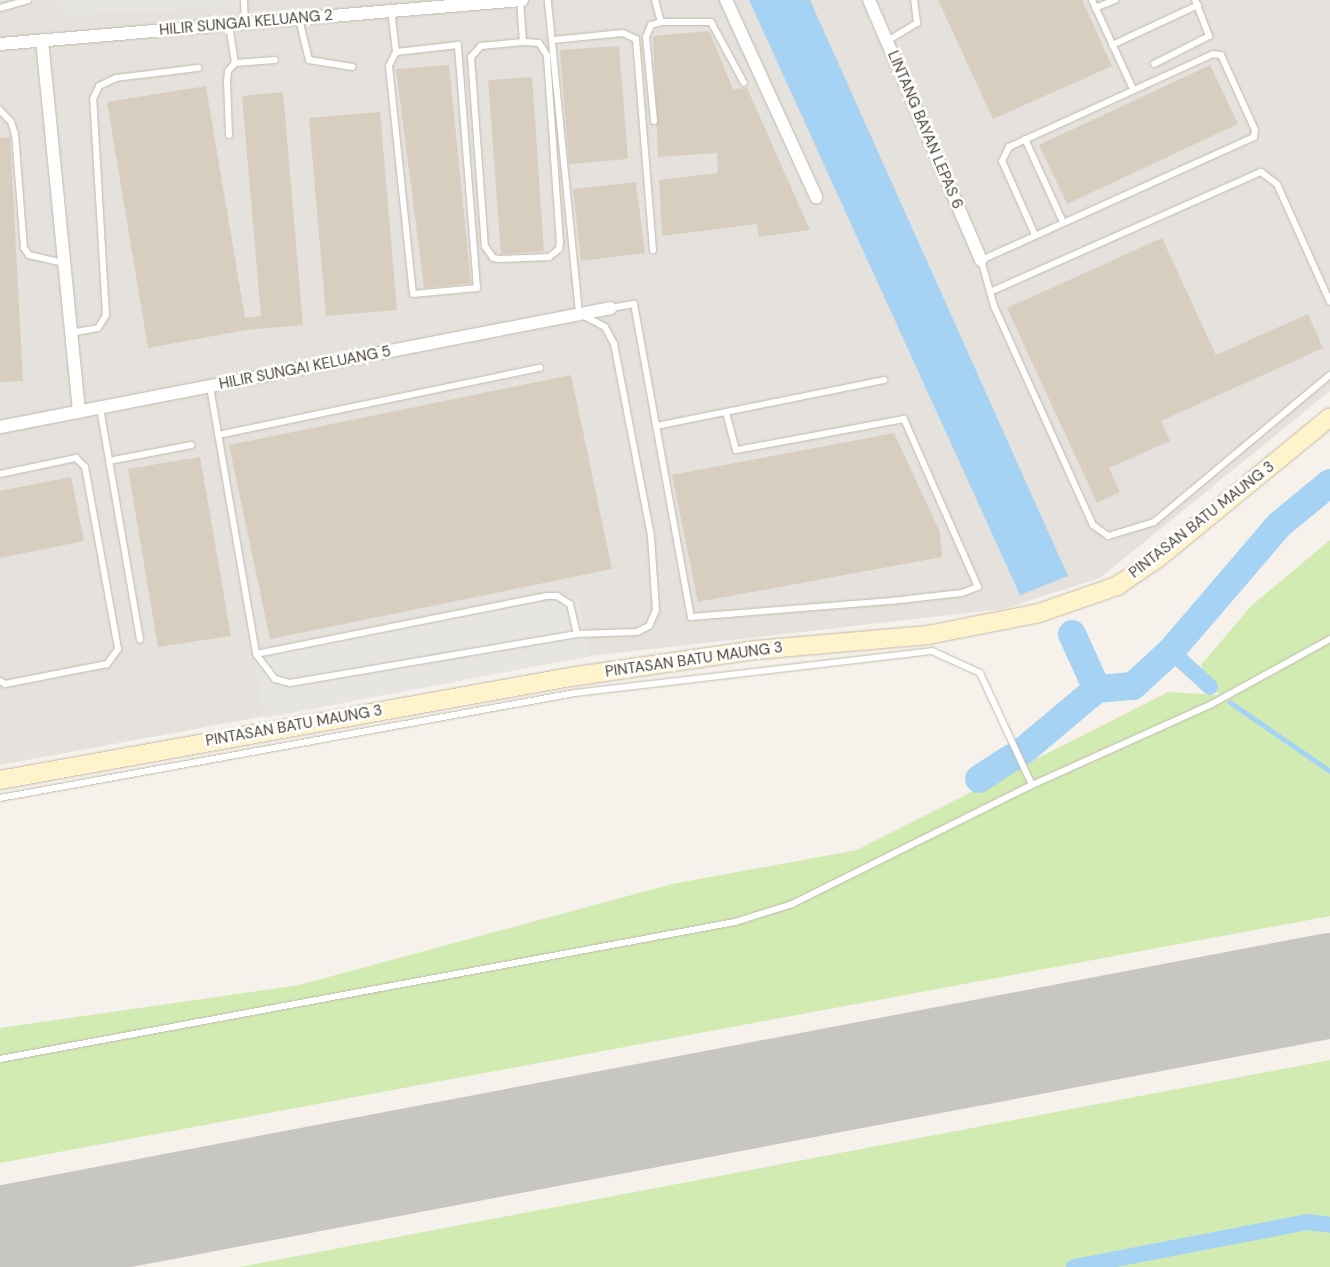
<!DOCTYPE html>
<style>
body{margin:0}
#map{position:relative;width:1330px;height:1267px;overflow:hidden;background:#f6f2eb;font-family:"DM Sans",sans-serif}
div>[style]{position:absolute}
.industrial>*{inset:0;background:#e5e1dc}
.green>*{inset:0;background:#d1ebb3}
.parking>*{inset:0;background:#e7e5e2}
.water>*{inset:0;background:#a6d3f3}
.stream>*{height:4.5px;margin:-2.25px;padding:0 2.25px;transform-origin:2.25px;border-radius:2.25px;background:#a6d3f3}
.canal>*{height:16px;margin:-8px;padding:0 8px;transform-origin:8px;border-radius:8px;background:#a6d3f3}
.river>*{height:28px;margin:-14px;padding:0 14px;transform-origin:14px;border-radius:14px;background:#a6d3f3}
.taxiway>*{height:42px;margin:-21px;padding:0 21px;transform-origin:21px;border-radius:21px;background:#c8c6c2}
.runway>*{height:105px;margin:-52.5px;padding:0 52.5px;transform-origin:52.5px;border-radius:52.5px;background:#c8c6c2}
.building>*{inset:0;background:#d8cebf}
.roads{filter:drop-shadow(0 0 1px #c2baad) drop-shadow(0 0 1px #c2baad)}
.lane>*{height:6px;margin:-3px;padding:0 3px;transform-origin:3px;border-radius:3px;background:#fff}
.street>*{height:12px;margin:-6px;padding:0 6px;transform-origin:6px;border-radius:6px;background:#fff}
.secondary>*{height:18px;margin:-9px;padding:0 9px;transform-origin:9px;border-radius:9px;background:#fff3cb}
span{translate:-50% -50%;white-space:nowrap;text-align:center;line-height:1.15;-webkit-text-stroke:5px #fff;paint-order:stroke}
.street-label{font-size:15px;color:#4a4338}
</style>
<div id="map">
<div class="industrial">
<div style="clip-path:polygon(0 0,1330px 0,1330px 391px,1100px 578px,1003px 609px,590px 656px,0 765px)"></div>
</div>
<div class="green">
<div style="clip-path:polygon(1330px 540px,1330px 916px,0 1163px,0 1028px,299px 985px,672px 884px,857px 850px,1168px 692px,1220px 695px,1210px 687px,1201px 665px,1251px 606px)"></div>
<div style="clip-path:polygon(1330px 1060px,1330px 1267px,239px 1267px)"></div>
</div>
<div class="parking">
<div style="clip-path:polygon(62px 0,244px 0,244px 6px,63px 16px)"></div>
<div style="clip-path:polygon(578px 595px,590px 656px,265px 718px,253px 656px)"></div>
</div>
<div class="water">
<div style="clip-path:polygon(749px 0,810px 0,1068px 576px,1020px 595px)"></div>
</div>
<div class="stream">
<div style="left:1230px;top:702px;width:121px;rotate:34.6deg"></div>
</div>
<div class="canal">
<div style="left:1171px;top:651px;width:53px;rotate:42.7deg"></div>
<div style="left:1074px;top:1267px;width:237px;rotate:-10.9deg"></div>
<div style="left:1307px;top:1222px;width:23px;rotate:7deg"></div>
</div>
<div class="river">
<div style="left:1072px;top:634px;width:60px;rotate:65.6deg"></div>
<div style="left:1023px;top:751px;width:97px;rotate:-40deg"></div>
<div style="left:1097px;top:689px;width:36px;rotate:-5deg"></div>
<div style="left:1133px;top:686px;width:52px;rotate:-42.6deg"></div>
<div style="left:1171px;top:651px;width:166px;rotate:-49.4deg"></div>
<div style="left:1279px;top:525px;width:66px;rotate:-39.5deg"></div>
<div style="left:979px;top:779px;width:38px;rotate:-33deg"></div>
</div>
<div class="taxiway">
<div style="left:35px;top:1267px;width:67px;rotate:-31.6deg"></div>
<div style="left:92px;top:1232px;width:56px;rotate:-22deg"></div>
</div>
<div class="runway">
<div style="left:0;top:1238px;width:1354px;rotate:-10.77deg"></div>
</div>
<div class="building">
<div style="clip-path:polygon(938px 0,1082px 0,1112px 66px,993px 119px)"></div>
<div style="clip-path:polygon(709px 31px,733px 89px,747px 88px,810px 230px,759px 237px,757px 224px,662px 236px,659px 180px,718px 173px,717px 153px,658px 157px,653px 36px)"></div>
<div style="clip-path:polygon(619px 46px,628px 159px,569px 164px,560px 50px)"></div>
<div style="clip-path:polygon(449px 65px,471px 283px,424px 288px,396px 69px)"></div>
<div style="clip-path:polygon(1210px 65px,1238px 124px,1067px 204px,1039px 145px)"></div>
<div style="clip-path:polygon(532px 77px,544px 251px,501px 254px,488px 80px)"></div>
<div style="clip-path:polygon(206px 86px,245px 318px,261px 316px,242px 96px,283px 92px,303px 325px,246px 330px,148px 348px,107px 102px)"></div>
<div style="clip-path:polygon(380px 112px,397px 310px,326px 316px,309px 118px)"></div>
<div style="clip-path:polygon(10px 137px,23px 381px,0 382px,0 138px)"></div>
<div style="clip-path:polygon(636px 182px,645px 253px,581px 261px,573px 189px)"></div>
<div style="clip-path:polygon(1162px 238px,1216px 355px,1308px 314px,1323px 348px,1161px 421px,1170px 441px,1109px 468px,1120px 492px,1097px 503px,1007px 308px)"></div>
<div style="clip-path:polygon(571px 375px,612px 569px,270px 639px,229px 445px)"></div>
<div style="clip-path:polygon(894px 433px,940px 532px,942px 557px,698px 602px,672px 475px)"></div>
<div style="clip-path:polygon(200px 457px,231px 636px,158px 647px,128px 469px)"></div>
<div style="clip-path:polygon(71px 477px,84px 541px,0 558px,0 491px)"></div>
</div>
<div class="roads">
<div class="lane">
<div style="left:244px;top:0;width:23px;rotate:88deg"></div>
<div style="left:520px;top:0;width:42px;rotate:85.9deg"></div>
<div style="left:523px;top:42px;width:42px;rotate:174.6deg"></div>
<div style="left:481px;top:46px;width:15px;rotate:132deg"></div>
<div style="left:471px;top:57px;width:190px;rotate:85.8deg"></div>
<div style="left:485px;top:246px;width:14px;rotate:56deg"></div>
<div style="left:493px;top:258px;width:7px;rotate:8deg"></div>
<div style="left:500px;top:259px;width:49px;rotate:-2.3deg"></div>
<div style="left:549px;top:257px;width:13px;rotate:-39deg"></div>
<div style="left:559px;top:249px;width:6px;rotate:-81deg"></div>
<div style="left:560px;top:243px;width:188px;rotate:-94deg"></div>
<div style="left:547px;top:55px;width:14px;rotate:-124deg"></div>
<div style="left:539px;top:43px;width:16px;rotate:-176deg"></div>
<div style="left:655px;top:0;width:23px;rotate:75deg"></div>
<div style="left:661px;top:22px;width:50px"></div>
<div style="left:711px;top:22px;width:69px;rotate:61.6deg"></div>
<div style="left:1092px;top:0;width:98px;rotate:65.3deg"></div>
<div style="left:0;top:8px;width:29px;rotate:-16deg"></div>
<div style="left:1095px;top:8px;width:22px;rotate:-22deg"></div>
<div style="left:391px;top:9px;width:43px;rotate:83.4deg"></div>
<div style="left:396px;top:52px;width:16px;rotate:117deg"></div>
<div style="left:389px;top:66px;width:229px;rotate:84deg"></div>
<div style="left:413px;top:294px;width:64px;rotate:-5.4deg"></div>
<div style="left:477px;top:288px;width:244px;rotate:-94.5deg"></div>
<div style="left:458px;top:45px;width:62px;rotate:173.6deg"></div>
<div style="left:299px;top:19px;width:42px;rotate:76.3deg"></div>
<div style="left:309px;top:60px;width:44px;rotate:9.2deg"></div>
<div style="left:553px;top:40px;width:70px;rotate:-5.7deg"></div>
<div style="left:623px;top:33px;width:14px;rotate:25deg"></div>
<div style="left:636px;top:39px;width:212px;rotate:85.4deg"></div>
<div style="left:887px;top:41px;width:35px;rotate:-31deg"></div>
<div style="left:917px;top:23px;width:23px;rotate:-97deg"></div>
<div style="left:1112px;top:45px;width:95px;rotate:-24.9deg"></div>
<div style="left:235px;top:63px;width:40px;rotate:-4.3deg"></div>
<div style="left:1154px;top:64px;width:62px;rotate:-27deg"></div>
<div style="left:1209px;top:36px;width:39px;rotate:-111deg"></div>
<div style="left:0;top:110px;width:16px;rotate:47deg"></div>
<div style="left:11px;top:122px;width:13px;rotate:72deg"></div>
<div style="left:15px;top:134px;width:114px;rotate:85.5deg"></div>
<div style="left:24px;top:248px;width:9px;rotate:54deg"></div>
<div style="left:29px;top:255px;width:36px;rotate:13deg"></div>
<div style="left:654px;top:121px;width:84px;rotate:-95.4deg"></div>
<div style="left:646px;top:37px;width:13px;rotate:-67deg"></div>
<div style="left:651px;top:25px;width:10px;rotate:-17deg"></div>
<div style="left:229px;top:135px;width:54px;rotate:-92.1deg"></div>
<div style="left:227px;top:81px;width:10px;rotate:-84deg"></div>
<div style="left:228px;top:71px;width:11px;rotate:-49deg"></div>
<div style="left:235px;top:63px;width:38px;rotate:-99deg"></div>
<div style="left:1025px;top:139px;width:91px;rotate:65.4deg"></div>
<div style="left:1035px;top:235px;width:81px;rotate:-114deg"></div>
<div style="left:1002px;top:161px;width:16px;rotate:-63deg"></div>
<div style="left:1009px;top:147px;width:224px;rotate:-24.5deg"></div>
<div style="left:1213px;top:54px;width:8px;rotate:7deg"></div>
<div style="left:1221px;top:55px;width:82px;rotate:65.6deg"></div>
<div style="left:1255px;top:130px;width:7px;rotate:98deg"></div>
<div style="left:1254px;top:137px;width:299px;rotate:155.7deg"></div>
<div style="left:981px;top:260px;width:48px;rotate:74.2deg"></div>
<div style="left:994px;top:306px;width:240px;rotate:65.7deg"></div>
<div style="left:1093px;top:525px;width:19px;rotate:36deg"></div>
<div style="left:1108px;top:536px;width:48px;rotate:-16.9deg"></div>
<div style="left:1154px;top:522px;width:229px;rotate:-39.9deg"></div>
<div style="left:990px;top:292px;width:296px;rotate:-23.9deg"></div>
<div style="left:1261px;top:172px;width:20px;rotate:37deg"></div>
<div style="left:1277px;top:184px;width:129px;rotate:65.8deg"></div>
<div style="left:611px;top:308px;width:23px;rotate:-10deg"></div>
<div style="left:634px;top:304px;width:318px;rotate:79.7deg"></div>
<div style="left:691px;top:617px;width:201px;rotate:-4.6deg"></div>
<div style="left:891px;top:601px;width:71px;rotate:-6.4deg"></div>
<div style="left:962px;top:593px;width:17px;rotate:-21deg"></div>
<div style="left:978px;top:587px;width:184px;rotate:-113.8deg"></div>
<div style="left:904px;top:419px;width:171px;rotate:169.5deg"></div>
<div style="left:736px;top:450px;width:39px;rotate:-105deg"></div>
<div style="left:70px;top:333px;width:28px;rotate:-10deg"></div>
<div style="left:98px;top:328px;width:15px;rotate:-58deg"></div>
<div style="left:106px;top:315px;width:216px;rotate:-93.4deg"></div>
<div style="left:93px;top:99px;width:14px;rotate:-65deg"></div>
<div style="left:99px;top:86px;width:19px;rotate:-25deg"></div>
<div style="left:116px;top:78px;width:83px;rotate:-7deg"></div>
<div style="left:210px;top:387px;width:271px;rotate:80.2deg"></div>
<div style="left:256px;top:654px;width:31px;rotate:53deg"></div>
<div style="left:275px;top:679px;width:16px;rotate:15deg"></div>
<div style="left:290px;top:683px;width:291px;rotate:-9.7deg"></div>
<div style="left:577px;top:634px;width:60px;rotate:-1.9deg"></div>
<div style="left:637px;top:632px;width:13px;rotate:-27deg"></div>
<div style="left:649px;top:626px;width:17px;rotate:-66deg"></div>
<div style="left:656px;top:610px;width:74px;rotate:-93.9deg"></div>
<div style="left:651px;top:536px;width:196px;rotate:-100.9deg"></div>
<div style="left:614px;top:344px;width:19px;rotate:-118deg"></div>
<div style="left:605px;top:327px;width:30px;rotate:-152deg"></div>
<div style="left:579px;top:313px;width:315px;rotate:-95.7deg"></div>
<div style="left:100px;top:408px;width:235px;rotate:80.2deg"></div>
<div style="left:656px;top:426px;width:233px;rotate:-11.4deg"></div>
<div style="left:218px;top:435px;width:329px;rotate:-11.8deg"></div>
<div style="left:109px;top:461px;width:84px;rotate:-11deg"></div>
<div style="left:0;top:474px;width:78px;rotate:-11.9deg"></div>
<div style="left:76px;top:458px;width:13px;rotate:45deg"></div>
<div style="left:85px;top:467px;width:185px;rotate:79.7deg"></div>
<div style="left:118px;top:649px;width:19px;rotate:126deg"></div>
<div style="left:107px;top:664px;width:104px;rotate:168.9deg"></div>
<div style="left:5px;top:684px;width:6px;rotate:-149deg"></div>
<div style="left:256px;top:654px;width:295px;rotate:-11.3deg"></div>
<div style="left:545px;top:596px;width:12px"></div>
<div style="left:557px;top:596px;width:15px;rotate:32deg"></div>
<div style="left:570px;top:604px;width:31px;rotate:77deg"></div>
<div style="left:0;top:798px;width:585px;rotate:-10.35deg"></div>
<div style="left:575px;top:693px;width:359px;rotate:-6.7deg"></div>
<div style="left:932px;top:651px;width:53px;rotate:24.6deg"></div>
<div style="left:980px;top:673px;width:123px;rotate:65.1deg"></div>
<div style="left:0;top:1059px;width:748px;rotate:-10.56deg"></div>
<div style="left:735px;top:922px;width:60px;rotate:-17.5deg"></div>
<div style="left:792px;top:904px;width:268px;rotate:-26.4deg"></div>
<div style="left:1032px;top:785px;width:195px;rotate:-24.2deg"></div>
<div style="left:1210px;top:705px;width:137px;rotate:-28.8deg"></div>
</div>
<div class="street">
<div style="left:726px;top:0;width:217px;rotate:65.4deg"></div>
<div style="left:869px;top:0;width:283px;rotate:66.7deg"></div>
<div style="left:42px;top:40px;width:374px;rotate:84.3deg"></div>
<div style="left:0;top:44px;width:524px;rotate:-4.82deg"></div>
<div style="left:0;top:427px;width:622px;rotate:-11.02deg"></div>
</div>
<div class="secondary">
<div style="left:0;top:780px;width:579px;rotate:-10.24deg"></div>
<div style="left:570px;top:677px;width:188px;rotate:-8.3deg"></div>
<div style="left:756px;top:650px;width:173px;rotate:-5deg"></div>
<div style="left:928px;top:635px;width:113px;rotate:-11.2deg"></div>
<div style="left:1039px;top:613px;width:83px;rotate:-19.1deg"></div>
<div style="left:1117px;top:586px;width:50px;rotate:-34.3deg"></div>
<div style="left:1158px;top:558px;width:222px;rotate:-39.3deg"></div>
</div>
</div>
<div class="street-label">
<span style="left:246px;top:23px;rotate:-5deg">HILIR SUNGAI KELUANG 2</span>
<span style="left:925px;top:130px;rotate:67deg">LINTANG BAYAN LEPAS 6</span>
<span style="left:305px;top:368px;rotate:-11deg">HILIR SUNGAI KELUANG 5</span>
<span style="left:1202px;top:520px;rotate:-38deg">PINTASAN BATU MAUNG 3</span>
<span style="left:694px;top:660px;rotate:-8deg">PINTASAN BATU MAUNG 3</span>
<span style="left:294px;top:726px;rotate:-10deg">PINTASAN BATU MAUNG 3</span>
</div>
</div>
